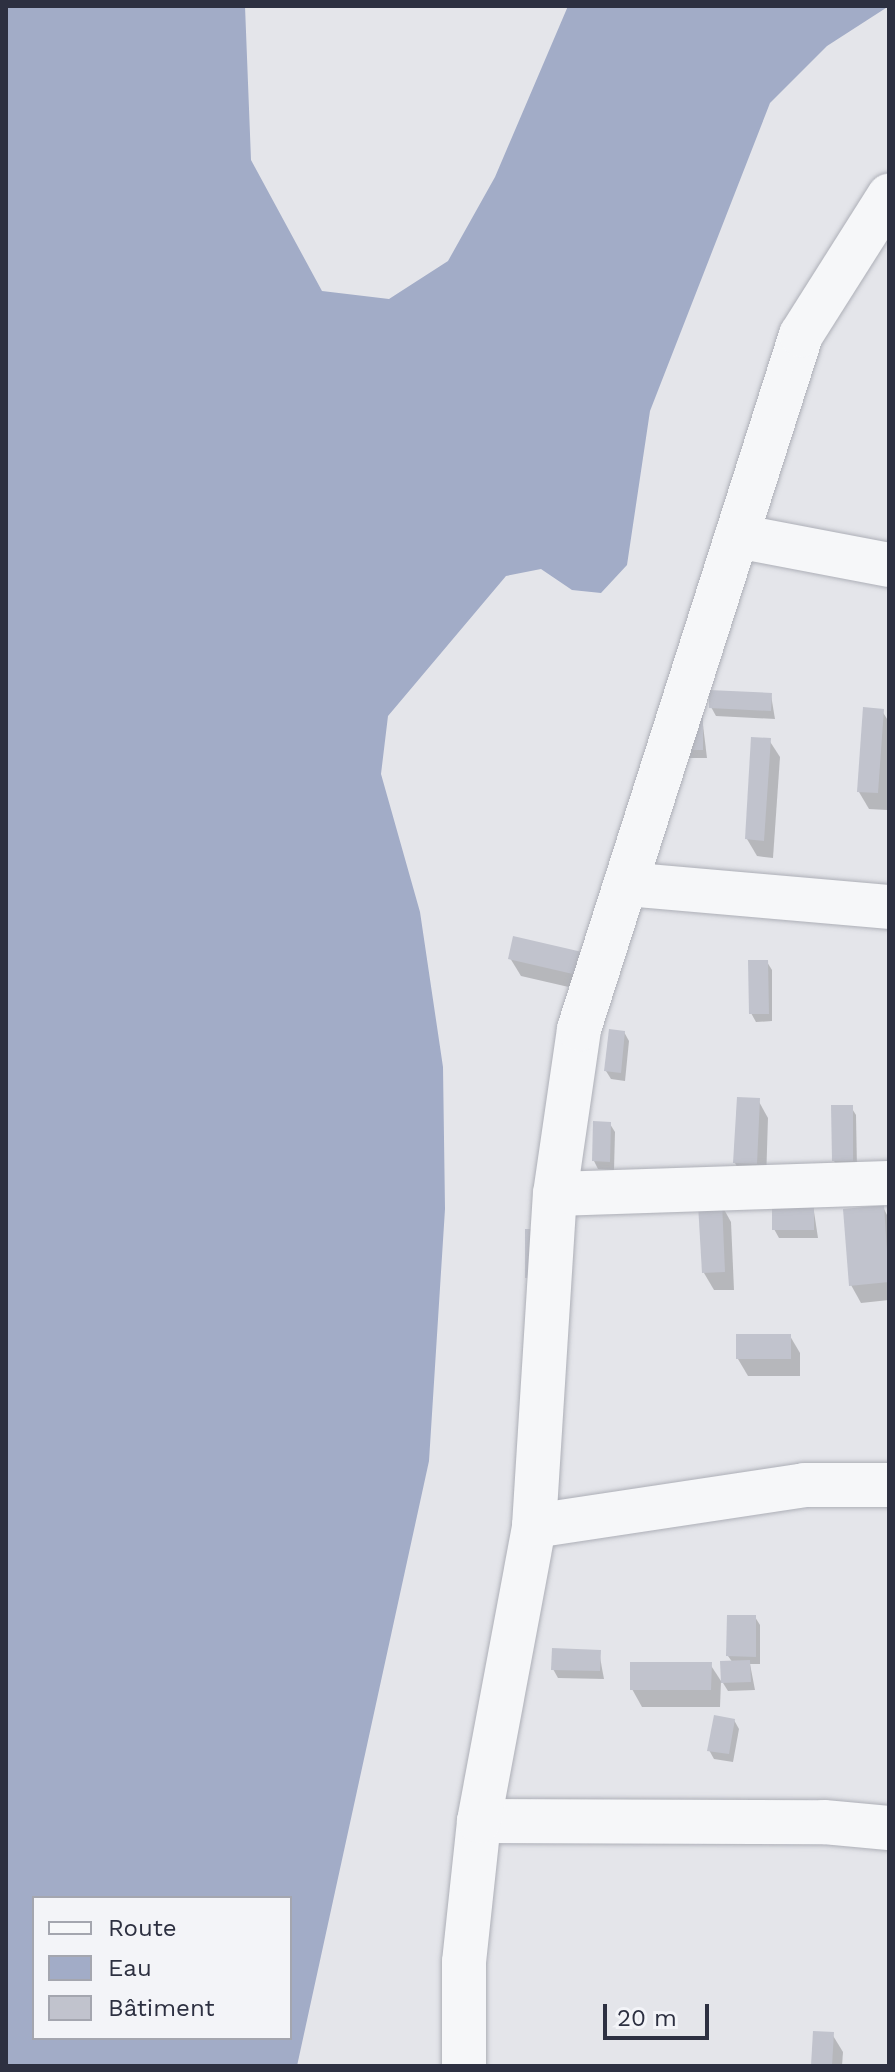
<!DOCTYPE html>
<meta charset="utf-8">
<style>
body{margin:0}
#map{position:relative;width:895px;height:2072px;overflow:hidden;background:#e4e5ea;font-family:"Work Sans",sans-serif}
div>[style]{position:absolute}
.water>*{inset:0;background:#a2acc7}
.shadow>*{inset:0;background:#0003}
.building>*{inset:0;background:#c1c3cd}
.roads{filter:drop-shadow(0 0 2px #adafb7) drop-shadow(0 0 2px #adafb7)}
.minor>*{height:44px;margin:-22px;padding:0 22px;transform-origin:22px;border-radius:22px;background:#f6f7f9}
span{translate:-50% -50%;white-space:nowrap;text-align:center;line-height:1.15;-webkit-text-stroke:7px #f3f4f8;paint-order:stroke}
.frame{position:absolute;inset:0;border:8px solid #2d3041;pointer-events:none}
.legend{position:absolute;left:32px;top:1896px;width:260px;height:144px;box-sizing:border-box;background:#f3f4f8;border:2px solid #a4a6af;margin:0;padding:10px 14px;list-style:none;font-size:24px;color:#2d3041}
.legend li{display:flex;align-items:center;gap:16px;height:40px}
.legend b{width:40px;border:2px solid #a4a6af}
.scale{position:absolute;left:603px;top:2004px;width:106px;height:36px;box-sizing:border-box;border:4px solid #2d3041;border-top:0;padding-left:10px;font-size:24px;line-height:28px;white-space:nowrap;color:#2d3041;-webkit-text-stroke:6px #f3f4f8;paint-order:stroke}
</style>
<div id="map">
<div class="water">
<div style="clip-path:polygon(evenodd,6px 6px,245px 6px,251px 160px,322px 291px,389px 299px,448px 261px,495px 177px,568px 6px,889px 6px,827px 46px,770px 103px,650px 411px,627px 565px,601px 593px,572px 590px,541px 569px,506px 576px,388px 716px,381px 774px,420px 912px,443px 1067px,445px 1209px,429px 1461px,297px 2066px,6px 2066px,6px 6px,34px 1898px,290px 1898px,290px 2038px,34px 2038px,34px 1898px)"></div>
</div>
<div class="shadow">
<div style="clip-path:polygon(771px 695px,775px 719px,716px 716px,711px 707px)"></div>
<div style="clip-path:polygon(882px 711px,889px 722px,887px 810px,869px 809px,859px 792px)"></div>
<div style="clip-path:polygon(702px 717px,707px 758px,688px 758px)"></div>
<div style="clip-path:polygon(769px 740px,780px 757px,773px 858px,757px 856px,747px 839px)"></div>
<div style="clip-path:polygon(593px 957px,599px 994px,521px 976px,510px 958px)"></div>
<div style="clip-path:polygon(767px 962px,772px 970px,772px 1021px,756px 1022px,751px 1013px)"></div>
<div style="clip-path:polygon(624px 1032px,629px 1041px,625px 1081px,611px 1079px,606px 1071px)"></div>
<div style="clip-path:polygon(758px 1100px,768px 1118px,766px 1181px,745px 1180px,735px 1163px)"></div>
<div style="clip-path:polygon(851px 1107px,856px 1115px,857px 1169px,839px 1169px,834px 1161px)"></div>
<div style="clip-path:polygon(610px 1124px,615px 1132px,614px 1170px,598px 1169px,594px 1161px)"></div>
<div style="clip-path:polygon(721px 1204px,731px 1222px,734px 1290px,714px 1290px,704px 1273px)"></div>
<div style="clip-path:polygon(813px 1205px,818px 1238px,779px 1238px,774px 1229px)"></div>
<div style="clip-path:polygon(883px 1207px,889px 1219px,889px 1300px,861px 1303px,851px 1285px)"></div>
<div style="clip-path:polygon(790px 1336px,800px 1353px,800px 1376px,748px 1376px,738px 1359px)"></div>
<div style="clip-path:polygon(755px 1617px,760px 1625px,760px 1664px,750px 1664px,755px 1690px,728px 1691px,723px 1683px,733px 1663px,728px 1656px)"></div>
<div style="clip-path:polygon(599px 1652px,604px 1679px,558px 1678px,553px 1669px)"></div>
<div style="clip-path:polygon(710px 1664px,721px 1681px,720px 1707px,642px 1707px,632px 1689px)"></div>
<div style="clip-path:polygon(734px 1720px,739px 1729px,733px 1762px,714px 1759px,709px 1750px)"></div>
<div style="clip-path:polygon(832px 2034px,843px 2052px,842px 2066px,813px 2066px)"></div>
</div>
<div class="building">
<div style="clip-path:polygon(709px 690px,772px 693px,771px 711px,709px 708px)"></div>
<div style="clip-path:polygon(863px 707px,884px 709px,878px 793px,857px 792px)"></div>
<div style="clip-path:polygon(682px 714px,703px 715px,703px 750px,681px 750px)"></div>
<div style="clip-path:polygon(751px 737px,771px 738px,764px 841px,745px 839px)"></div>
<div style="clip-path:polygon(513px 936px,595px 955px,590px 978px,508px 959px)"></div>
<div style="clip-path:polygon(748px 960px,768px 960px,769px 1014px,749px 1014px)"></div>
<div style="clip-path:polygon(609px 1029px,625px 1031px,621px 1073px,604px 1071px)"></div>
<div style="clip-path:polygon(737px 1097px,760px 1098px,757px 1164px,733px 1163px)"></div>
<div style="clip-path:polygon(831px 1105px,853px 1105px,853px 1161px,832px 1161px)"></div>
<div style="clip-path:polygon(593px 1121px,611px 1122px,610px 1162px,592px 1161px)"></div>
<div style="clip-path:polygon(722px 1202px,725px 1272px,702px 1273px,698px 1204px)"></div>
<div style="clip-path:polygon(772px 1203px,814px 1203px,814px 1230px,772px 1230px)"></div>
<div style="clip-path:polygon(884px 1205px,889px 1282px,849px 1286px,843px 1209px)"></div>
<div style="clip-path:polygon(525px 1229px,542px 1229px,543px 1278px,525px 1278px)"></div>
<div style="clip-path:polygon(736px 1334px,791px 1334px,791px 1359px,736px 1359px)"></div>
<div style="clip-path:polygon(727px 1615px,756px 1615px,756px 1657px,726px 1656px)"></div>
<div style="clip-path:polygon(552px 1648px,601px 1650px,600px 1671px,551px 1670px)"></div>
<div style="clip-path:polygon(750px 1660px,751px 1682px,721px 1683px,720px 1661px)"></div>
<div style="clip-path:polygon(630px 1662px,712px 1662px,711px 1690px,630px 1690px)"></div>
<div style="clip-path:polygon(714px 1715px,735px 1719px,729px 1754px,707px 1751px)"></div>
<div style="clip-path:polygon(813px 2031px,834px 2032px,832px 2066px,811px 2066px)"></div>
</div>
<div class="roads">
<div class="minor">
<div style="left:737px;top:536px;width:155px;rotate:10.8deg"></div>
<div style="left:626px;top:884px;width:264px;rotate:5deg"></div>
<div style="left:555px;top:1194px;width:334px;rotate:-1.9deg"></div>
<div style="left:534px;top:1526px;width:273px;rotate:-8.6deg"></div>
<div style="left:804px;top:1485px;width:85px"></div>
<div style="left:479px;top:1821px;width:345px;rotate:0.2deg"></div>
<div style="left:824px;top:1822px;width:65px;rotate:5.3deg"></div>
<div style="left:464px;top:2066px;width:104px;rotate:-90deg"></div>
<div style="left:464px;top:1962px;width:142px;rotate:-83.9deg"></div>
<div style="left:479px;top:1821px;width:300px;rotate:-79.4deg"></div>
<div style="left:534px;top:1526px;width:333px;rotate:-86.4deg"></div>
<div style="left:555px;top:1194px;width:167px;rotate:-81.7deg"></div>
<div style="left:579px;top:1029px;width:729px;rotate:-72.26deg"></div>
<div style="left:801px;top:335px;width:165px;rotate:-57.7deg"></div>
</div>
</div>
<div class="frame"></div>
<ul class="legend">
<li><b style="height:10px;background:#f6f7f9"></b>Route</li>
<li><b style="height:22px;background:#a2acc7"></b>Eau</li>
<li><b style="height:22px;background:#c1c3cd"></b>Bâtiment</li>
</ul>
<div class="scale">20 m</div>
</div>
